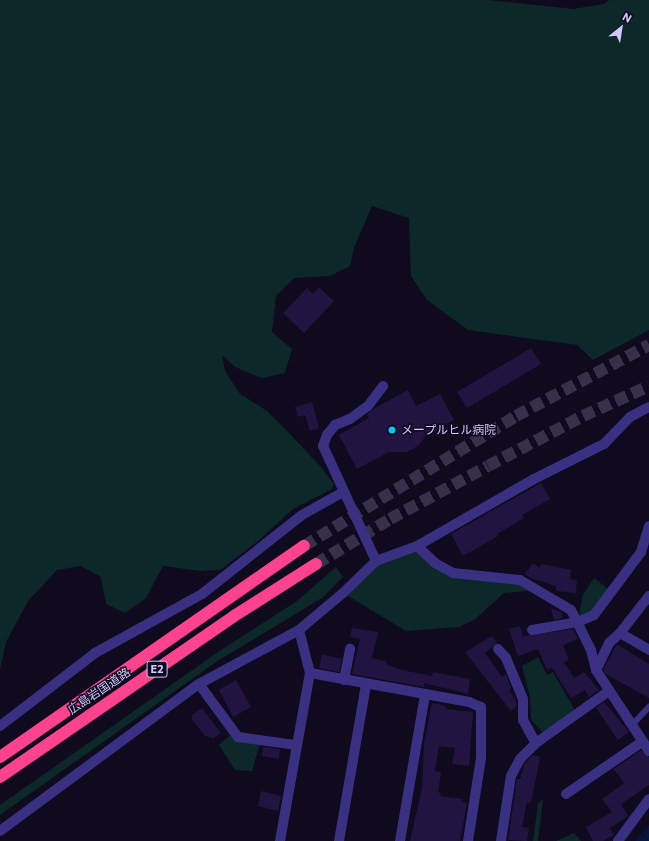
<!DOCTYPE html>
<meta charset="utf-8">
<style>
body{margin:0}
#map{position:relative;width:649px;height:841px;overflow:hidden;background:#0f0a1e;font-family:Commissioner,"Noto Sans JP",sans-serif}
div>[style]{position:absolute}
.green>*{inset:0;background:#0d2829}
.water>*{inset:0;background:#04143d}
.building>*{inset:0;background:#211441}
.motorway-tunnel>*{height:12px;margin-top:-6px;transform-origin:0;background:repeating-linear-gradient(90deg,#36304b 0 12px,transparent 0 18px)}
.service>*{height:6px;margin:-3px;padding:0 3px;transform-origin:3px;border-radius:3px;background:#3a3082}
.minor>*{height:10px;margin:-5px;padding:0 5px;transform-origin:5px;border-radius:5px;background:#3a3082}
.motorway>*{height:12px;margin:-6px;padding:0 6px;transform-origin:6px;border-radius:6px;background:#ff428e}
.dots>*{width:11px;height:11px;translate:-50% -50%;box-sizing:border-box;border:2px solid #0f0a1e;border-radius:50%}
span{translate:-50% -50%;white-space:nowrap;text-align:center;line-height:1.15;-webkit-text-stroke:3px #0f0a1e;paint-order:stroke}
.shield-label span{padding:1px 3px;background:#0f0a1e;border:1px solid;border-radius:3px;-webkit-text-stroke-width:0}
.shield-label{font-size:11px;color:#d2c7ff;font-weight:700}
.poi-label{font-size:12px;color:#d2c7ff}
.left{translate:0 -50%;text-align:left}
.street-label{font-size:12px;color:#d2c7ff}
.north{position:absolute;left:601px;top:8px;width:40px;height:40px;-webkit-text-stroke:3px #0f0a1e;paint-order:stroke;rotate:30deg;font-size:11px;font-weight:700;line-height:16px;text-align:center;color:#d2c7ff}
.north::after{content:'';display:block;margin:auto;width:14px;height:18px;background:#d2c7ff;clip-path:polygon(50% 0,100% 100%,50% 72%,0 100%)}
</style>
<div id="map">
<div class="green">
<div style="clip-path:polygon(0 0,489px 0,573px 9px,604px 4px,609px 0,649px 0,649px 330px,593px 360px,577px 345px,468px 330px,427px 300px,411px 276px,409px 218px,372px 206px,354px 248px,350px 266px,330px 276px,294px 278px,276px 296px,272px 332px,292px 349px,285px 373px,262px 378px,235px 367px,222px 355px,225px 371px,240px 394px,267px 411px,288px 432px,320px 466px,334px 484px,332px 489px,293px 509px,257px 542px,220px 570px,201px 571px,163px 566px,146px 598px,125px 613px,106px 604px,101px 577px,81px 566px,57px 570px,28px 601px,6px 642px,0 670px)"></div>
<div style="clip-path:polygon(417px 546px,453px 573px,520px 580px,538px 590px,504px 593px,474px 620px,459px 627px,406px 631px,343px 593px,376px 561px)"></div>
<div style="clip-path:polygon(336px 567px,343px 577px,322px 598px,219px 660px,0 815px,0 805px,221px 650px,297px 601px)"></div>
<div style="clip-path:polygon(594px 578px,612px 592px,594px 615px,578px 622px,583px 595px)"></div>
<div style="clip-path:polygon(538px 657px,547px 675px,553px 672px,577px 714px,546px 736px,531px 720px,530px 697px,522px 666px)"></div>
<div style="clip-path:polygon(234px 732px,261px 740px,252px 771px,235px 770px,219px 745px)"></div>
<div style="clip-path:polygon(543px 799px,538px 841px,533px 841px,538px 803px)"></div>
<div style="clip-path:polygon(574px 833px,581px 841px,556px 841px)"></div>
</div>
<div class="water">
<div style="clip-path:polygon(649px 825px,649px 841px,636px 841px,638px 837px)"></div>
</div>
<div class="building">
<div style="clip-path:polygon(319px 287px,334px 301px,304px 333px,283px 313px,307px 288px,313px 294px)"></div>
<div style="clip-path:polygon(531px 348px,541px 364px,467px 408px,457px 392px)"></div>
<div style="clip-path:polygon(408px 390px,416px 406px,440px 394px,454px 420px,428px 433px,418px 446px,407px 452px,389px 452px,357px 469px,339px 435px,369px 418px,367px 414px,375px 408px)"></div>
<div style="clip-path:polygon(312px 402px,319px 428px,310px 431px,305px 415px,298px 417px,295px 407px)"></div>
<div style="clip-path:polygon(541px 483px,550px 499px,522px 515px,524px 518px,497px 534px,498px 536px,463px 556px,451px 534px)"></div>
<div style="clip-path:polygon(533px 563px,540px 568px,541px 564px,571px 570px,570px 579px,577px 580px,576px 593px,556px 591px,556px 586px,531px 578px,525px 574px)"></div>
<div style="clip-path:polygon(551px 608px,561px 612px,563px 618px,554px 620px)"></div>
<div style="clip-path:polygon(520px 626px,523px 636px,573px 629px,578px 639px,563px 645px,569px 660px,564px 662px,574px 678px,584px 672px,599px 690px,589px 697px,585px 690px,571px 698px,552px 668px,547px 670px,538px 649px,518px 656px,509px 629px)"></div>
<div style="clip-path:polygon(352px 628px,378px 632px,372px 658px,386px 661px,386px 664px,402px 670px,432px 676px,433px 672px,470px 679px,468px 694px,424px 683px,424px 687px,352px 674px,360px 639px,350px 637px)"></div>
<div style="clip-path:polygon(492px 636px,497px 643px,485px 653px,502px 677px,506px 674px,511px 688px,509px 690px,516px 701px,516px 707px,511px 711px,465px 652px)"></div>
<div style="clip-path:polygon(617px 644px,649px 664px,649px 698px,606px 674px,603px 670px)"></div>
<div style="clip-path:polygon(322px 654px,342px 659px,339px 672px,319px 668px)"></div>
<div style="clip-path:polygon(236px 680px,251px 707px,233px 717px,219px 690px)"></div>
<div style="clip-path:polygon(604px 702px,629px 732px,618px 740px,596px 708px)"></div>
<div style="clip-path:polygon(432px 703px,446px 706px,446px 709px,473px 712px,469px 766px,452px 764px,455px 748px,439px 746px,435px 771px,441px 772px,438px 792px,441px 793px,440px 796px,462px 799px,462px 802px,467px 803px,460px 841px,410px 841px,422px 788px,424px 744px)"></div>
<div style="clip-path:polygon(202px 708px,221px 733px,214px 738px,205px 736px,192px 720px,192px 715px)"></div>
<div style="clip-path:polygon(263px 747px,280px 749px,279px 759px,262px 756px)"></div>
<div style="clip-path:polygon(641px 750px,649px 757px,649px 785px,621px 804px,628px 816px,610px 828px,614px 835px,603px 841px,593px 841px,586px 827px,612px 812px,602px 799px,624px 783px,614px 769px)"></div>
<div style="clip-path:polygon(533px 755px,540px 757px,531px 803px,527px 802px,522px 827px,529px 828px,527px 841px,508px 840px,517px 779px,520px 779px,525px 763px)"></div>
<div style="clip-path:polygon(261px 791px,281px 796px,278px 811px,258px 806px)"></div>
</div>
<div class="motorway-tunnel">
<div style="left:304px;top:546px;width:249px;rotate:-31.5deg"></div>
<div style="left:516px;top:416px;width:151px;rotate:-28.1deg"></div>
<div style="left:316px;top:564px;width:87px;rotate:-31.3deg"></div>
<div style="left:390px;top:519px;width:111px;rotate:-28.4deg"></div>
<div style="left:488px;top:466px;width:107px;rotate:-27.8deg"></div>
<div style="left:583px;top:416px;width:72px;rotate:-24.4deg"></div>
</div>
<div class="service">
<div style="left:632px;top:725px;width:25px;rotate:-47deg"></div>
</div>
<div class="minor">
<div style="left:417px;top:546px;width:25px;rotate:43deg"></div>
<div style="left:435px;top:563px;width:21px;rotate:29deg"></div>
<div style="left:453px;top:573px;width:67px;rotate:6deg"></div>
<div style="left:520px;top:580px;width:59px;rotate:30.5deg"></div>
<div style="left:571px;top:610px;width:45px;rotate:63.4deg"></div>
<div style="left:591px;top:650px;width:21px;rotate:76deg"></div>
<div style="left:596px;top:670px;width:97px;rotate:56.8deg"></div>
<div style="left:376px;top:561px;width:127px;rotate:-114.7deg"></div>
<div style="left:323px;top:446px;width:12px;rotate:-70deg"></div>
<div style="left:327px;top:435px;width:13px;rotate:-51deg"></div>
<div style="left:335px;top:425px;width:16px;rotate:-22deg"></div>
<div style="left:350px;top:419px;width:22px;rotate:-36deg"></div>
<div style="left:368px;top:406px;width:25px;rotate:-53deg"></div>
<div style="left:532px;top:630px;width:47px;rotate:-9.9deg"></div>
<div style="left:578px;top:622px;width:17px;rotate:-24deg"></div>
<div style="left:594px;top:615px;width:79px;rotate:-53.3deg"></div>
<div style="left:641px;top:552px;width:27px;rotate:-73deg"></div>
<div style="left:620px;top:633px;width:47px;rotate:-51.9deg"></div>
<div style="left:498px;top:649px;width:12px;rotate:48deg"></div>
<div style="left:506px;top:658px;width:44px;rotate:67.5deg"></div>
<div style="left:523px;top:699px;width:21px;rotate:90deg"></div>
<div style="left:523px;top:720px;width:26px;rotate:61deg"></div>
<div style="left:596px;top:670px;width:30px;rotate:-64deg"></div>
<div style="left:609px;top:643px;width:15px;rotate:-42deg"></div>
<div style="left:620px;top:633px;width:34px;rotate:30deg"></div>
<div style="left:310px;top:673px;width:162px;rotate:10.3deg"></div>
<div style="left:469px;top:702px;width:13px;rotate:23deg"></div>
<div style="left:481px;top:707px;width:51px;rotate:90deg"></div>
<div style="left:481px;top:758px;width:84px;rotate:98.9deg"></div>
<div style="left:344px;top:680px;width:32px;rotate:-79deg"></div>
<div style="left:199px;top:684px;width:66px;rotate:53.7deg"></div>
<div style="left:238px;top:737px;width:59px;rotate:7.9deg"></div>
<div style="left:0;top:726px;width:120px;rotate:-37.5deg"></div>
<div style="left:95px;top:653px;width:122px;rotate:-28.9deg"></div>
<div style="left:202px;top:594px;width:127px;rotate:-38.3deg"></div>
<div style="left:302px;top:515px;width:47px;rotate:-29.3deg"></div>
<div style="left:566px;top:794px;width:93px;rotate:-34.5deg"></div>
<div style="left:0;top:831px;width:247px;rotate:-36.5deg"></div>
<div style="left:199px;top:684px;width:114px;rotate:-28.4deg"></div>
<div style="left:299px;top:630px;width:57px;rotate:-40.1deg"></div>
<div style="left:343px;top:593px;width:46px;rotate:-44.1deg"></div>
<div style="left:376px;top:561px;width:44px;rotate:-20.1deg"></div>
<div style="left:417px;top:546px;width:135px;rotate:-29.8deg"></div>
<div style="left:534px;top:479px;width:78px;rotate:-26.6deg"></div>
<div style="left:604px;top:444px;width:37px;rotate:-46deg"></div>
<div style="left:630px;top:417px;width:21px;rotate:-28deg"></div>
<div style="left:280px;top:841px;width:171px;rotate:-79.9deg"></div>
<div style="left:310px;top:673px;width:44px;rotate:-104.3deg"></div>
<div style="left:339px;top:841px;width:159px;rotate:-80.2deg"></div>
<div style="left:400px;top:841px;width:148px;rotate:-80.3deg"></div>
<div style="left:501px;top:841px;width:66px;rotate:-81.3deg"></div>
<div style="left:511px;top:776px;width:19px;rotate:-62deg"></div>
<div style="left:520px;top:759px;width:23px;rotate:-45deg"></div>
<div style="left:536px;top:743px;width:90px;rotate:-35.5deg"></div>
<div style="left:618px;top:841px;width:52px;rotate:-53.6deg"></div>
</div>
<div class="motorway">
<div style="left:0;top:757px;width:370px;rotate:-34.8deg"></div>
<div style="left:0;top:777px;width:284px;rotate:-34.5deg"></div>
<div style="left:234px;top:616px;width:97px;rotate:-32.4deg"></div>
</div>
<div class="dots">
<div style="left:392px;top:430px;background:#00c7f2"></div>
</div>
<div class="shield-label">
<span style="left:157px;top:669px">E2</span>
</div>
<div class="poi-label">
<span class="left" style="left:401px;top:430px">メープルヒル病院</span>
</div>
<div class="street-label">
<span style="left:99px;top:691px;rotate:-34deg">広島岩国道路</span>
</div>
<div class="north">N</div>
</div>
